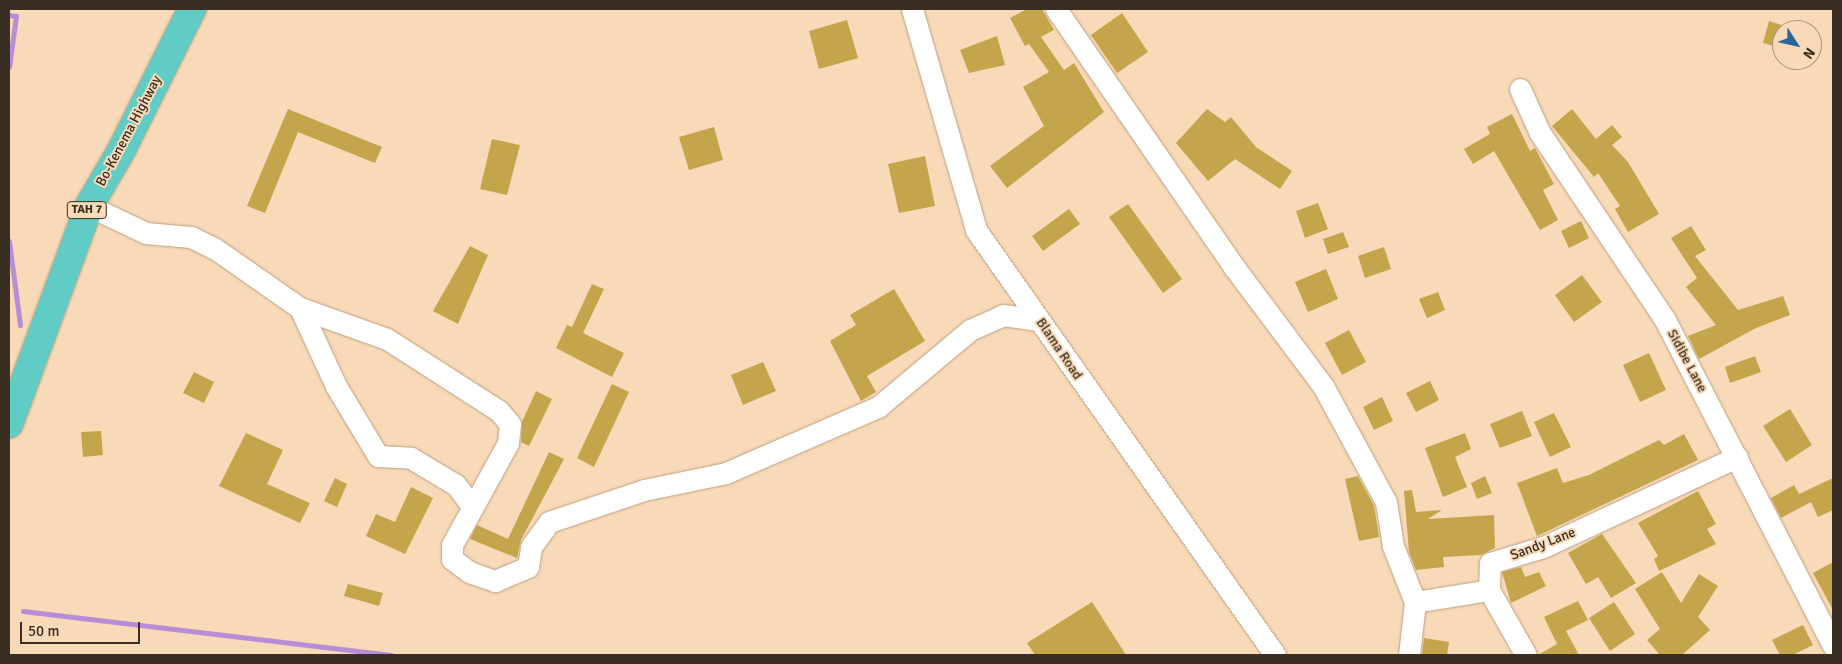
<!DOCTYPE html>
<style>
body{margin:0}
#map{position:relative;width:1842px;height:664px;overflow:hidden;background:#f8d9b8;font-family:Signika,sans-serif}
div>[style]{position:absolute}
.stream>*{height:5px;margin:-2.5px;padding:0 2.5px;transform-origin:2.5px;border-radius:2.5px;background:#b78dd7}
.building>*{inset:0;background:#c5a54c}
.roads{filter:drop-shadow(0 0 1px #bb9f7f) drop-shadow(0 0 1px #bb9f7f)}
.minor>*{height:21px;margin:-10.5px;padding:0 10.5px;transform-origin:10.5px;border-radius:10.5px;background:#fff}
.highway>*{height:28px;margin:-14px;padding:0 14px;transform-origin:14px;border-radius:14px;background:#61ccc5}
span{translate:-50% -50%;white-space:nowrap;text-align:center;line-height:1.15;-webkit-text-stroke:4px #f8d9b8;paint-order:stroke}
.shield-label span{padding:1px 4px;background:#f8d9b8;border:1px solid;border-radius:4px;-webkit-text-stroke-width:0}
.shield-label{font-size:12px;color:#392e21;font-weight:700}
.street-label{font-size:14px;color:#392e21}
.frame{position:absolute;inset:0;border:10px solid #392e21;pointer-events:none}
.north{position:absolute;left:1772px;top:20px;width:50px;height:50px;box-sizing:border-box;background:#f8d9b8;border:1px solid #ac957c;border-radius:50%;rotate:125deg;font-size:14px;font-weight:700;line-height:20px;text-align:center;color:#392e21}
.north::after{content:'';display:block;margin:auto;width:18px;height:22px;background:#2a659d;clip-path:polygon(50% 0,100% 100%,50% 72%,0 100%)}
.scale{position:absolute;left:20px;top:622px;width:120px;height:22px;box-sizing:border-box;border:2px solid #392e21;border-top:0;padding-left:6px;font-size:15px;line-height:18px;white-space:nowrap;color:#392e21;-webkit-text-stroke:4px #f8d9b8;paint-order:stroke}
</style>
<div id="map">
<div class="stream">
<div style="left:9px;top:15px;width:7px;rotate:8deg"></div>
<div style="left:16px;top:16px;width:51px;rotate:97.8deg"></div>
<div style="left:9px;top:241px;width:85px;rotate:82.5deg"></div>
<div style="left:23px;top:611px;width:371px;rotate:6.8deg"></div>
</div>
<div class="building">
<div style="clip-path:polygon(1027px 9px,1042px 9px,1054px 30px,1041px 37px,1064px 70px,1074px 63px,1104px 112px,1007px 188px,990px 166px,1044px 126px,1023px 87px,1049px 72px,1029px 44px,1025px 46px,1010px 18px)"></div>
<div style="clip-path:polygon(1122px 13px,1148px 52px,1117px 73px,1091px 35px)"></div>
<div style="clip-path:polygon(847px 20px,858px 58px,819px 69px,809px 31px)"></div>
<div style="clip-path:polygon(1769px 21px,1782px 25px,1782px 48px,1763px 43px)"></div>
<div style="clip-path:polygon(997px 36px,1005px 65px,969px 73px,960px 50px)"></div>
<div style="clip-path:polygon(288px 109px,382px 147px,375px 163px,298px 132px,265px 213px,247px 206px)"></div>
<div style="clip-path:polygon(1207px 109px,1225px 122px,1231px 117px,1256px 147px,1292px 171px,1280px 189px,1235px 159px,1208px 181px,1176px 143px)"></div>
<div style="clip-path:polygon(1572px 109px,1596px 139px,1612px 125px,1622px 137px,1612px 145px,1628px 162px,1659px 214px,1628px 232px,1615px 209px,1620px 206px,1598px 173px,1594px 177px,1552px 126px)"></div>
<div style="clip-path:polygon(1512px 114px,1530px 151px,1535px 148px,1554px 184px,1543px 190px,1558px 220px,1540px 230px,1494px 151px,1473px 164px,1464px 149px,1490px 134px,1487px 127px)"></div>
<div style="clip-path:polygon(714px 127px,723px 160px,689px 170px,679px 137px)"></div>
<div style="clip-path:polygon(492px 139px,520px 145px,507px 195px,480px 189px)"></div>
<div style="clip-path:polygon(925px 156px,935px 206px,899px 213px,888px 164px)"></div>
<div style="clip-path:polygon(1318px 203px,1328px 229px,1305px 238px,1296px 211px)"></div>
<div style="clip-path:polygon(1128px 204px,1182px 279px,1163px 293px,1109px 217px)"></div>
<div style="clip-path:polygon(1069px 209px,1080px 224px,1043px 251px,1032px 236px)"></div>
<div style="clip-path:polygon(1581px 221px,1589px 238px,1569px 248px,1561px 231px)"></div>
<div style="clip-path:polygon(1691px 226px,1706px 250px,1695px 256px,1738px 310px,1783px 296px,1790px 315px,1756px 328px,1699px 359px,1688px 336px,1716px 325px,1686px 287px,1697px 278px,1671px 238px)"></div>
<div style="clip-path:polygon(1343px 232px,1349px 247px,1328px 254px,1323px 239px)"></div>
<div style="clip-path:polygon(470px 246px,488px 255px,458px 324px,433px 311px)"></div>
<div style="clip-path:polygon(1384px 247px,1391px 269px,1365px 278px,1358px 256px)"></div>
<div style="clip-path:polygon(1326px 269px,1338px 299px,1308px 312px,1295px 282px)"></div>
<div style="clip-path:polygon(1582px 275px,1602px 302px,1574px 322px,1555px 295px)"></div>
<div style="clip-path:polygon(592px 284px,604px 289px,583px 333px,624px 353px,612px 377px,556px 348px,567px 325px,572px 327px)"></div>
<div style="clip-path:polygon(894px 289px,925px 341px,867px 376px,876px 392px,861px 401px,830px 341px,856px 325px,850px 315px)"></div>
<div style="clip-path:polygon(1438px 292px,1445px 310px,1427px 318px,1419px 299px)"></div>
<div style="clip-path:polygon(1349px 330px,1366px 362px,1342px 375px,1325px 343px)"></div>
<div style="clip-path:polygon(1649px 353px,1666px 390px,1640px 402px,1623px 365px)"></div>
<div style="clip-path:polygon(1755px 356px,1761px 372px,1730px 383px,1725px 367px)"></div>
<div style="clip-path:polygon(763px 362px,776px 391px,743px 405px,731px 375px)"></div>
<div style="clip-path:polygon(194px 372px,214px 382px,204px 403px,183px 393px)"></div>
<div style="clip-path:polygon(1430px 381px,1439px 400px,1416px 412px,1406px 393px)"></div>
<div style="clip-path:polygon(612px 384px,629px 392px,594px 467px,577px 458px)"></div>
<div style="clip-path:polygon(536px 391px,552px 399px,529px 446px,521px 442px,522px 422px)"></div>
<div style="clip-path:polygon(1382px 397px,1393px 421px,1374px 430px,1363px 407px)"></div>
<div style="clip-path:polygon(1790px 409px,1812px 445px,1786px 462px,1763px 426px)"></div>
<div style="clip-path:polygon(1522px 411px,1532px 436px,1500px 448px,1490px 424px)"></div>
<div style="clip-path:polygon(1554px 413px,1571px 447px,1550px 457px,1534px 422px)"></div>
<div style="clip-path:polygon(101px 431px,103px 455px,83px 457px,81px 432px)"></div>
<div style="clip-path:polygon(246px 433px,283px 450px,267px 484px,310px 503px,300px 523px,219px 486px)"></div>
<div style="clip-path:polygon(1465px 433px,1471px 449px,1455px 457px,1467px 487px,1443px 497px,1425px 448px)"></div>
<div style="clip-path:polygon(1684px 434px,1698px 460px,1537px 536px,1517px 483px,1557px 468px,1563px 483px,1589px 475px,1659px 440px,1664px 445px)"></div>
<div style="clip-path:polygon(549px 452px,564px 459px,521px 540px,517px 558px,470px 539px,477px 525px,508px 539px)"></div>
<div style="clip-path:polygon(1358px 476px,1374px 506px,1379px 537px,1359px 541px,1345px 479px)"></div>
<div style="clip-path:polygon(1485px 476px,1492px 493px,1477px 499px,1471px 483px)"></div>
<div style="clip-path:polygon(335px 478px,347px 484px,337px 507px,324px 501px)"></div>
<div style="clip-path:polygon(1833px 478px,1833px 510px,1818px 517px,1811px 502px,1781px 518px,1771px 498px,1794px 485px,1799px 494px)"></div>
<div style="clip-path:polygon(411px 487px,433px 498px,405px 554px,366px 536px,376px 514px,395px 522px)"></div>
<div style="clip-path:polygon(1412px 490px,1416px 512px,1442px 510px,1428px 519px,1494px 515px,1495px 548px,1481px 555px,1443px 557px,1444px 567px,1416px 570px,1409px 552px,1404px 491px)"></div>
<div style="clip-path:polygon(1698px 491px,1716px 524px,1707px 529px,1716px 544px,1659px 571px,1654px 559px,1658px 556px,1638px 523px)"></div>
<div style="clip-path:polygon(1602px 534px,1636px 583px,1611px 598px,1598px 577px,1586px 584px,1568px 553px)"></div>
<div style="clip-path:polygon(1833px 562px,1833px 610px,1813px 573px)"></div>
<div style="clip-path:polygon(1521px 567px,1525px 577px,1539px 572px,1546px 586px,1511px 603px,1502px 572px)"></div>
<div style="clip-path:polygon(1662px 572px,1681px 603px,1699px 574px,1718px 586px,1698px 617px,1710px 630px,1682px 655px,1660px 655px,1647px 640px,1660px 629px,1635px 589px)"></div>
<div style="clip-path:polygon(348px 584px,383px 593px,379px 606px,344px 596px)"></div>
<div style="clip-path:polygon(1578px 601px,1588px 620px,1566px 631px,1579px 655px,1538px 655px,1557px 644px,1544px 617px)"></div>
<div style="clip-path:polygon(1092px 602px,1126px 655px,1035px 655px,1027px 643px)"></div>
<div style="clip-path:polygon(1614px 602px,1635px 634px,1610px 651px,1589px 618px)"></div>
<div style="clip-path:polygon(1803px 625px,1813px 645px,1793px 655px,1780px 655px,1772px 640px)"></div>
<div style="clip-path:polygon(1424px 638px,1449px 642px,1447px 655px,1422px 655px)"></div>
</div>
<div class="roads">
<div class="minor">
<div style="left:912px;top:9px;width:230px;rotate:73.8deg"></div>
<div style="left:976px;top:230px;width:520px;rotate:54.87deg"></div>
<div style="left:1056px;top:9px;width:313px;rotate:55.4deg"></div>
<div style="left:1234px;top:267px;width:149px;rotate:53.2deg"></div>
<div style="left:1323px;top:386px;width:132px;rotate:61.5deg"></div>
<div style="left:1386px;top:502px;width:45px;rotate:81deg"></div>
<div style="left:1393px;top:546px;width:60px;rotate:68.6deg"></div>
<div style="left:1520px;top:89px;width:48px;rotate:65.6deg"></div>
<div style="left:1540px;top:133px;width:225px;rotate:56.2deg"></div>
<div style="left:1665px;top:320px;width:366px;rotate:62.7deg"></div>
<div style="left:89px;top:206px;width:63px;rotate:25.3deg"></div>
<div style="left:146px;top:233px;width:45px;rotate:5.1deg"></div>
<div style="left:191px;top:237px;width:25px;rotate:26deg"></div>
<div style="left:214px;top:248px;width:105px;rotate:34.9deg"></div>
<div style="left:300px;top:308px;width:92px;rotate:19.6deg"></div>
<div style="left:387px;top:339px;width:133px;rotate:32.7deg"></div>
<div style="left:499px;top:411px;width:17px;rotate:50deg"></div>
<div style="left:510px;top:424px;width:19px;rotate:96deg"></div>
<div style="left:508px;top:443px;width:116px;rotate:118.8deg"></div>
<div style="left:452px;top:545px;width:14px;rotate:90deg"></div>
<div style="left:452px;top:559px;width:21px;rotate:37deg"></div>
<div style="left:469px;top:572px;width:28px;rotate:19deg"></div>
<div style="left:495px;top:581px;width:36px;rotate:-23deg"></div>
<div style="left:528px;top:567px;width:20px;rotate:-81deg"></div>
<div style="left:531px;top:547px;width:31px;rotate:-54deg"></div>
<div style="left:549px;top:522px;width:100px;rotate:-18.6deg"></div>
<div style="left:644px;top:490px;width:84px;rotate:-11.7deg"></div>
<div style="left:726px;top:473px;width:166px;rotate:-23.5deg"></div>
<div style="left:878px;top:407px;width:120px;rotate:-39.9deg"></div>
<div style="left:970px;top:330px;width:36px;rotate:-24deg"></div>
<div style="left:1003px;top:315px;width:36px;rotate:8deg"></div>
<div style="left:300px;top:308px;width:86px;rotate:65.2deg"></div>
<div style="left:336px;top:386px;width:82px;rotate:59deg"></div>
<div style="left:378px;top:456px;width:33px;rotate:3deg"></div>
<div style="left:411px;top:458px;width:52px;rotate:31deg"></div>
<div style="left:456px;top:485px;width:26px;rotate:53deg"></div>
<div style="left:1489px;top:590px;width:75px;rotate:60.4deg"></div>
<div style="left:1409px;top:655px;width:53px;rotate:-83.5deg"></div>
<div style="left:1415px;top:602px;width:75px;rotate:-9.2deg"></div>
<div style="left:1489px;top:590px;width:27px;rotate:-88deg"></div>
<div style="left:1490px;top:563px;width:55px;rotate:-16.8deg"></div>
<div style="left:1543px;top:547px;width:214px;rotate:-24.9deg"></div>
</div>
<div class="highway">
<div style="left:9px;top:424px;width:232px;rotate:-69.8deg"></div>
<div style="left:89px;top:206px;width:64px;rotate:-59.8deg"></div>
<div style="left:121px;top:151px;width:159px;rotate:-63.4deg"></div>
</div>
</div>
<div class="shield-label">
<span style="left:87px;top:210px">TAH 7</span>
</div>
<div class="street-label">
<span style="left:129px;top:131px;rotate:-62deg">Bo-Kenema Highway</span>
<span style="left:1059px;top:349px;rotate:56deg">Blama Road</span>
<span style="left:1687px;top:361px;rotate:62deg">Sidibe Lane</span>
<span style="left:1543px;top:544px;rotate:-21deg">Sandy Lane</span>
</div>
<div class="frame"></div>
<div class="north">N</div>
<div class="scale">50 m</div>
</div>
